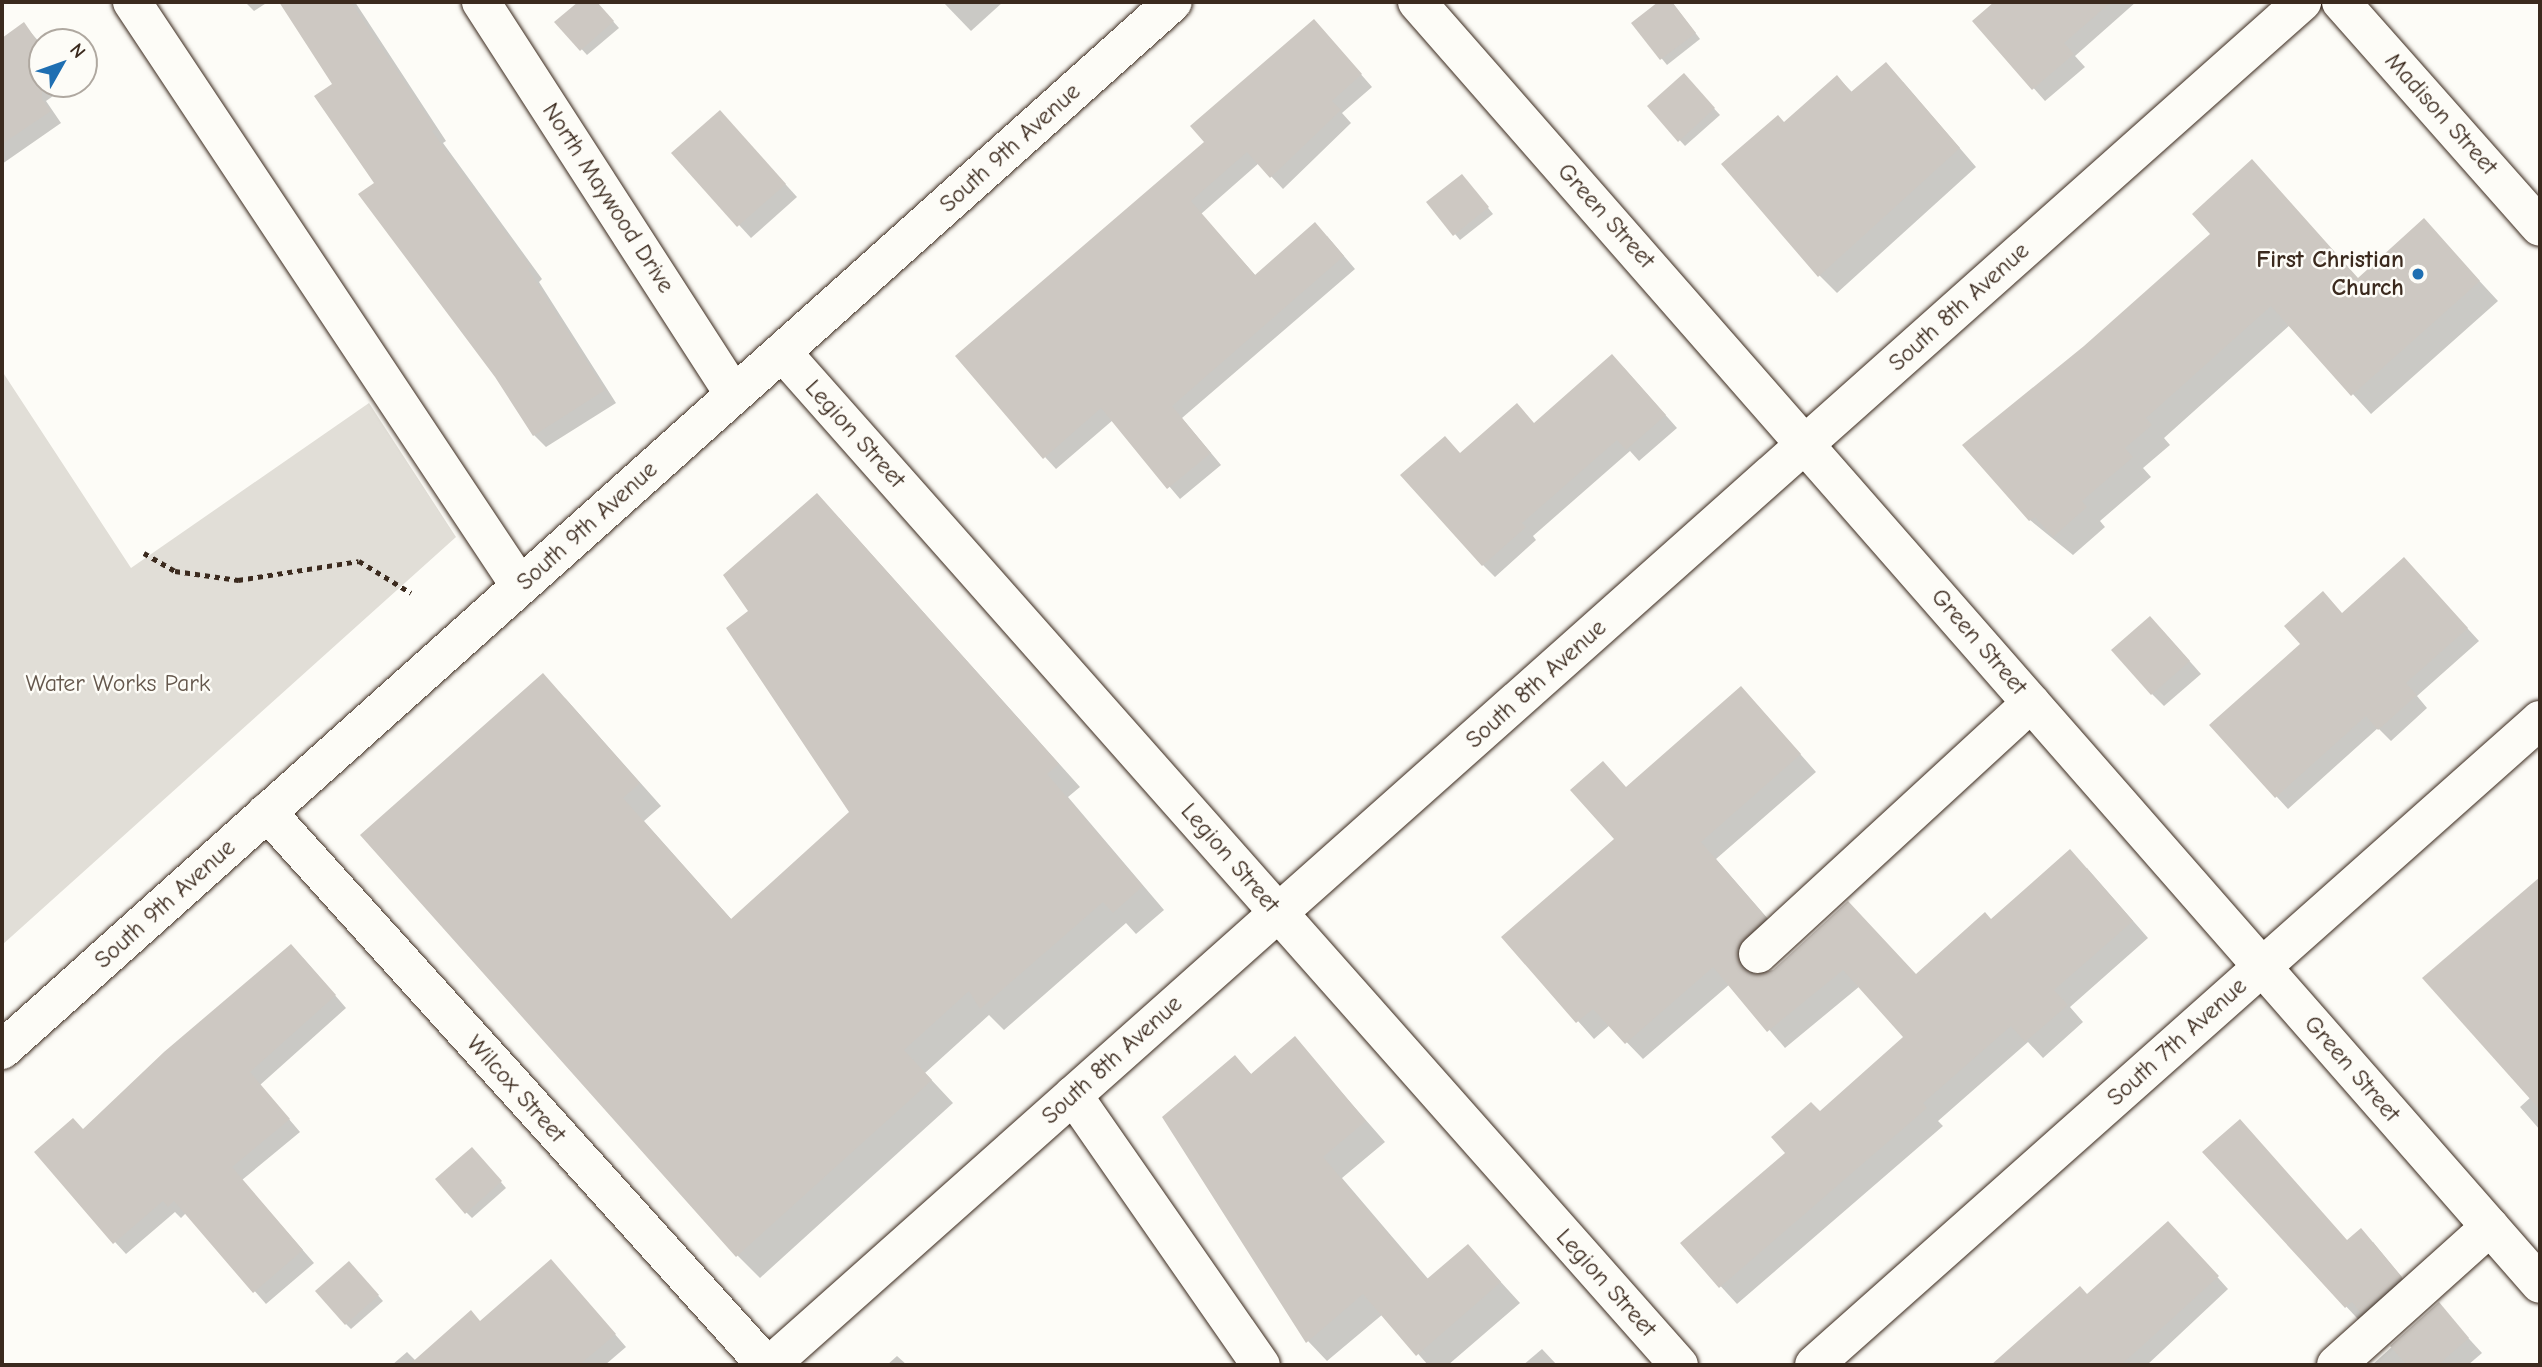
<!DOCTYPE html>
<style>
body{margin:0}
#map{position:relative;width:2542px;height:1367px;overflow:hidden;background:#fdfcf7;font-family:"Comic Neue",sans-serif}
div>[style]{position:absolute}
.green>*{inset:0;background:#e1ded7}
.shadow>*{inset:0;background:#0003}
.building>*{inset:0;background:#cdc8c2}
.path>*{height:4.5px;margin-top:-2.25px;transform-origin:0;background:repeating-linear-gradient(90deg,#3b2a1e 0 5px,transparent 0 10px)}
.roads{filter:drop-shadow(0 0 2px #3b2a1e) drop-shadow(0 0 2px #3b2a1e)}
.minor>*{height:38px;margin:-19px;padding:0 19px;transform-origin:19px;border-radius:19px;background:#fdfcf7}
.major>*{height:38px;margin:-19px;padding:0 19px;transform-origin:19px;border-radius:19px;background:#fdfcf7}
.dots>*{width:19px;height:19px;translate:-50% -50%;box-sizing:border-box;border:4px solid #fdfcf7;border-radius:50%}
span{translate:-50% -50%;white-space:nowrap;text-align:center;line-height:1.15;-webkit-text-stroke:5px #fdfcf7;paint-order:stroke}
.street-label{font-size:24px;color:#3b2a1e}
.poi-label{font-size:24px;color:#3b2a1e;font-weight:700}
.right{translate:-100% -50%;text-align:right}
.park-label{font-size:24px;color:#64574c}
.frame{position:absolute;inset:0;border:4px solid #3b2a1e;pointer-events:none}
.north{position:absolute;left:28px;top:28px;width:70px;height:70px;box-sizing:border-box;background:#fdfcf7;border:2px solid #afa8a0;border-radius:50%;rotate:50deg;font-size:19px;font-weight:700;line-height:28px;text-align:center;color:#3b2a1e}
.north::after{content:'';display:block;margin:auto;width:24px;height:32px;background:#1f6fb2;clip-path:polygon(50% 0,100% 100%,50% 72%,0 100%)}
</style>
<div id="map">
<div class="green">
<div style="clip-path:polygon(2px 371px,131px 568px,369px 403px,456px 537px,2px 945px)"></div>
</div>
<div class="shadow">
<div style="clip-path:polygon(245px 2px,268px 2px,254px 11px)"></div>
<div style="clip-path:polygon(281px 2px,355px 2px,446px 141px,443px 143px,542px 279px,539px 282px,616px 403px,546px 447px,534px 435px,496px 376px,361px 194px,376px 183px,335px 84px)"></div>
<div style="clip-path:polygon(581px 2px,596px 2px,619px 28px,587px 55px,557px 22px)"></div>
<div style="clip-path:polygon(943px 2px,1003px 2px,971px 31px)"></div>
<div style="clip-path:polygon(1660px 2px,1672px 2px,1700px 39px,1667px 65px,1633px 23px)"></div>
<div style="clip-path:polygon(1996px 2px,2136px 2px,2075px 56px,2085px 67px,2045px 101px,1974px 21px)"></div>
<div style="clip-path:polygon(24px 25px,42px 45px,42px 84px,69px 85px,46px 101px,61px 123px,2px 164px,2px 40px)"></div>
<div style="clip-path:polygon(1325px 33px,1372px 87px,1342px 113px,1351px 123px,1283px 189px,1259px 163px,1201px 214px,1256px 276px,1327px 236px,1355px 269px,1182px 418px,1221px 465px,1180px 499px,1113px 420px,1056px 469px,1045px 457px,1207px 142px)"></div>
<div style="clip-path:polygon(1837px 77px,1853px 93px,1903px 82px,1976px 167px,1837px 293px,1819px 275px,1784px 124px)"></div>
<div style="clip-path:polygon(1689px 81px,1720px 115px,1685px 146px,1649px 106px)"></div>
<div style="clip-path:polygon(732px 125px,797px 197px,751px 238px,674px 154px)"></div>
<div style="clip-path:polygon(1467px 182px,1493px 214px,1460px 240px,1455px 234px)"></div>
<div style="clip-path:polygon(2424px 221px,2498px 301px,2371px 414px,2290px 325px,2164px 438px,2170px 445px,2143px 468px,2151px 477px,2100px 521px,2105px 527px,2073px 555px,2030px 520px,1964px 445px,2085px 347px,2359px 279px)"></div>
<div style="clip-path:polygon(1624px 368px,1677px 428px,1639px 461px,1630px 451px,1533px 536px,1536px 540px,1495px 577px,1483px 565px,1461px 455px,1535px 424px)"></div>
<div style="clip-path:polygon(839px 518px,1080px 787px,1068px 797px,1164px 910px,1136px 934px,1126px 923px,1004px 1030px,989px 1015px,925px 1073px,953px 1103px,760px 1278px,737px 1255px,565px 698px,661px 806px,644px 821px,732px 920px,851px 812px,750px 611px)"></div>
<div style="clip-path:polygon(2416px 572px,2479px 641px,2417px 696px,2427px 708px,2391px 741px,2378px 728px,2288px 809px,2211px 725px,2343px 615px)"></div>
<div style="clip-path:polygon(2162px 630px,2201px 674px,2164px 706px,2152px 694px)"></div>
<div style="clip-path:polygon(1757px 705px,1816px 772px,1716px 859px,1782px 935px,1753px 965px,1755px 975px,1774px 972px,1848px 903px,1916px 976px,1991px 921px,2087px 868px,2148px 938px,2070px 1007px,2083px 1022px,2043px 1058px,2028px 1042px,1938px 1121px,1943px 1126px,1737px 1304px,1682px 1244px,1787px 1153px,1820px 1113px,1905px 1038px,1860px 986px,1785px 1048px,1730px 984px,1643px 1059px,1610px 1025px,1594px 1039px,1504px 938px,1616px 839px,1627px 788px)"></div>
<div style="clip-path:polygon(2540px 878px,2540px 1021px,2535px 1026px,2540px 1032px,2540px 1130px,2520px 1107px,2531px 1097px,2425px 978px)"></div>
<div style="clip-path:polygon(303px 958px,346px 1008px,260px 1085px,300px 1132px,242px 1180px,314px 1263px,266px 1304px,186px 1213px,181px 1218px,175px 1212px,126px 1254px,115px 1242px,83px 1131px)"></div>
<div style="clip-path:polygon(1295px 1039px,1385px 1142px,1342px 1178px,1429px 1280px,1468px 1246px,1520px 1303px,1448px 1365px,1428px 1365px,1383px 1314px,1327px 1361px,1308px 1341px,1235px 1058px,1252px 1075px)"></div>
<div style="clip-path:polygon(2204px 1153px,2347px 1242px,2373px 1242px,2412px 1290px,2368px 1330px)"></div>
<div style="clip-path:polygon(477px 1154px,506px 1188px,472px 1218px,466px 1212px)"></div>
<div style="clip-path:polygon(2179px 1234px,2228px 1289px,2147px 1365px,1992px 1365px,2080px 1288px,2088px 1296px)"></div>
<div style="clip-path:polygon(349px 1263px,383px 1301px,351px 1329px,346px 1324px)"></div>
<div style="clip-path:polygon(563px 1274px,626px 1347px,605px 1365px,392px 1365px,407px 1352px,416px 1361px)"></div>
<div style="clip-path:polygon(2438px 1305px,2482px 1353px,2468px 1365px,2372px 1365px)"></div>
<div style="clip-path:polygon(1542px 1349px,1557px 1365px,1523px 1365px)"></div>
<div style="clip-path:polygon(897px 1356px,907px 1365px,887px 1365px)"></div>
</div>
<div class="building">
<div style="clip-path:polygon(279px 2px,351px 2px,436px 129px,432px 131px,531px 267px,528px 269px,605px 390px,533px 436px,495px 377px,358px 194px,374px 183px,314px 96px,332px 84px)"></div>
<div style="clip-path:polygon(578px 2px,597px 2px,614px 21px,580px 51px,554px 22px)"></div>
<div style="clip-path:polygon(1658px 2px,1672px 2px,1696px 33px,1660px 60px,1631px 23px)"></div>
<div style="clip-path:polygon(1994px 2px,2111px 2px,2064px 43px,2074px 54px,2032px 90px,1972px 21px)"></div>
<div style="clip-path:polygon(1314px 19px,1362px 74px,1332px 101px,1341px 110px,1270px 178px,1247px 152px,1191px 201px,1255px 275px,1315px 222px,1344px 256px,1172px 406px,1211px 453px,1167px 489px,1101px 408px,1043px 459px,955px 356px,1204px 142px,1190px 126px)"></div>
<div style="clip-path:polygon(24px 22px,42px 48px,42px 99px,51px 111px,2px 144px,2px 38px)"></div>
<div style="clip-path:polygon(1886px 62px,1960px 148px,1818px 277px,1721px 164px,1778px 115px,1784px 122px,1837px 75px,1851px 92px)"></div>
<div style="clip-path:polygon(1684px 73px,1715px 108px,1678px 142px,1647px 106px)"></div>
<div style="clip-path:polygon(720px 110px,786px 184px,737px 227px,671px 153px)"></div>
<div style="clip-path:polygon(2252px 159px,2358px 278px,2424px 218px,2480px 281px,2351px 396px,2271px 306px,2146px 418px,2152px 425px,2125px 448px,2133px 457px,2082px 501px,2087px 507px,2053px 537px,2035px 517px,2029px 521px,1962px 445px,2084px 346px,2210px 234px,2192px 214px)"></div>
<div style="clip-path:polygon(1462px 174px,1489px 207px,1453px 236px,1426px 202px)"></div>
<div style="clip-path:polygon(1612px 354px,1666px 415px,1626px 450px,1617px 440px,1522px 523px,1526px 527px,1482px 566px,1400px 475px,1445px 436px,1460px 453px,1517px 403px,1534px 423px)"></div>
<div style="clip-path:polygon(817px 493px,1059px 764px,1047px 774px,1143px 886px,1113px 913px,1103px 902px,980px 1009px,969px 991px,904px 1050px,932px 1080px,736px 1257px,360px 835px,543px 673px,640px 783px,623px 798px,731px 919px,849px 812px,726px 628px,748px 611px,723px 575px)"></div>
<div style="clip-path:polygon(2404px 557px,2468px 628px,2406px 683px,2417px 695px,2378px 730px,2366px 716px,2275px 798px,2209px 725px,2300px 644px,2284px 626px,2323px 591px,2342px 613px)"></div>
<div style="clip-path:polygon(2150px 616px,2190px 661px,2151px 695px,2111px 650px)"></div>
<div style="clip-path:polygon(1741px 686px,1801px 754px,1701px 842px,1766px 917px,1737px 948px,1741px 968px,1751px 975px,1773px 970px,1848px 901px,1916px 974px,1985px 912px,1991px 919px,2070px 849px,2133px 921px,2054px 990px,2068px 1005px,2025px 1042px,2011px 1026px,1923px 1103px,1927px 1108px,1719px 1288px,1680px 1243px,1785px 1153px,1771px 1137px,1811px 1102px,1820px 1111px,1903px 1037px,1843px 970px,1767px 1032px,1713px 967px,1625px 1044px,1593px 1009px,1576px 1023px,1501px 937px,1614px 839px,1570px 790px,1603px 761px,1626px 787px)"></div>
<div style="clip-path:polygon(2540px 877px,2540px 1110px,2422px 978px)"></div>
<div style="clip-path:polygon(291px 944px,336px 995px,250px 1072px,290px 1119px,232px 1167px,303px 1250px,253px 1293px,174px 1201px,168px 1207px,163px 1201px,113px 1244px,34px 1152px,73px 1118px,83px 1129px,164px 1052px)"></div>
<div style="clip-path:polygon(1295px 1036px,1366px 1121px,1323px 1157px,1427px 1279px,1468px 1244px,1501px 1282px,1416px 1356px,1363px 1294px,1306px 1343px,1162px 1117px,1235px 1055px,1251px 1074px)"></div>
<div style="clip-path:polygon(2240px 1119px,2347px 1240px,2361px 1228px,2402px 1277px,2361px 1313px,2352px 1302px,2345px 1308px,2202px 1152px)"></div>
<div style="clip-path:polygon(472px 1147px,502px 1181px,465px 1214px,435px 1179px)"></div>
<div style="clip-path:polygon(2168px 1221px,2219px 1276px,2121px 1365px,1991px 1365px,2080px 1286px,2087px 1294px)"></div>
<div style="clip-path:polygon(551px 1259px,616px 1334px,579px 1365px,409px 1365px,471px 1310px,480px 1321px)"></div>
<div style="clip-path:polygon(349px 1261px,379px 1295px,345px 1325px,315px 1291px)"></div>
<div style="clip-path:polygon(2439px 1302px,2469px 1338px,2438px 1365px,2407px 1365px,2390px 1346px)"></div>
</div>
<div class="path">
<div style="left:144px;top:553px;width:36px;rotate:30deg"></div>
<div style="left:175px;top:571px;width:64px;rotate:8.1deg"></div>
<div style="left:238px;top:580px;width:122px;rotate:-8.9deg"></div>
<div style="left:359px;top:561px;width:61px;rotate:31.6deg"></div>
</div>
<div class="roads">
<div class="minor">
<div style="left:132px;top:2px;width:701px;rotate:56.4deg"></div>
<div style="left:481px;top:2px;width:467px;rotate:57.2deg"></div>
<div style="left:1417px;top:2px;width:1704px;rotate:48.78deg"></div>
<div style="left:782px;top:352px;width:1353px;rotate:48.48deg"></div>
<div style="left:267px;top:812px;width:745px;rotate:47.94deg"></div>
<div style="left:1758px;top:954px;width:371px;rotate:-42.6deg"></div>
<div style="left:2px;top:1050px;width:1571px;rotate:-41.83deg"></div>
<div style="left:1073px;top:1095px;width:329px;rotate:55.2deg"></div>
<div style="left:770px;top:1365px;width:2051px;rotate:-41.66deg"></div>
<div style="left:1814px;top:1365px;width:971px;rotate:-41.62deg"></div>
<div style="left:2336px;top:1365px;width:207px;rotate:-41.9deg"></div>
</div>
<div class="major">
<div style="left:2341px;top:2px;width:300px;rotate:48.5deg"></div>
</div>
</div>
<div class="dots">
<div style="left:2418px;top:274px;background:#1f6fb2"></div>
</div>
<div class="street-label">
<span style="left:2441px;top:114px;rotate:48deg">Madison Street</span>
<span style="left:1010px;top:148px;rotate:-42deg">South 9th Avenue</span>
<span style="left:608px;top:198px;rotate:57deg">North Maywood Drive</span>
<span style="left:1606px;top:216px;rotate:48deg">Green Street</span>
<span style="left:1959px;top:307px;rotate:-42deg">South 8th Avenue</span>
<span style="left:855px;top:434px;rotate:48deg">Legion Street</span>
<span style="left:587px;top:526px;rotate:-42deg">South 9th Avenue</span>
<span style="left:1979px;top:642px;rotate:49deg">Green Street</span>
<span style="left:1536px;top:684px;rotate:-42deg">South 8th Avenue</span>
<span style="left:1230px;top:858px;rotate:49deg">Legion Street</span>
<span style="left:165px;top:904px;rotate:-42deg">South 9th Avenue</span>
<span style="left:2177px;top:1042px;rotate:-42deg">South 7th Avenue</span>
<span style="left:1112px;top:1060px;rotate:-42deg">South 8th Avenue</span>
<span style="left:2352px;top:1069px;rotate:49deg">Green Street</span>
<span style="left:516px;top:1089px;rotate:48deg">Wilcox Street</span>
<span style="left:1606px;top:1283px;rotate:48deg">Legion Street</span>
</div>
<div class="poi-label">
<span class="right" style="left:2404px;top:274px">First Christian<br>Church</span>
</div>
<div class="park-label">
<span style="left:118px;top:684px">Water Works Park</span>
</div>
<div class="frame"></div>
<div class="north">N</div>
</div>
